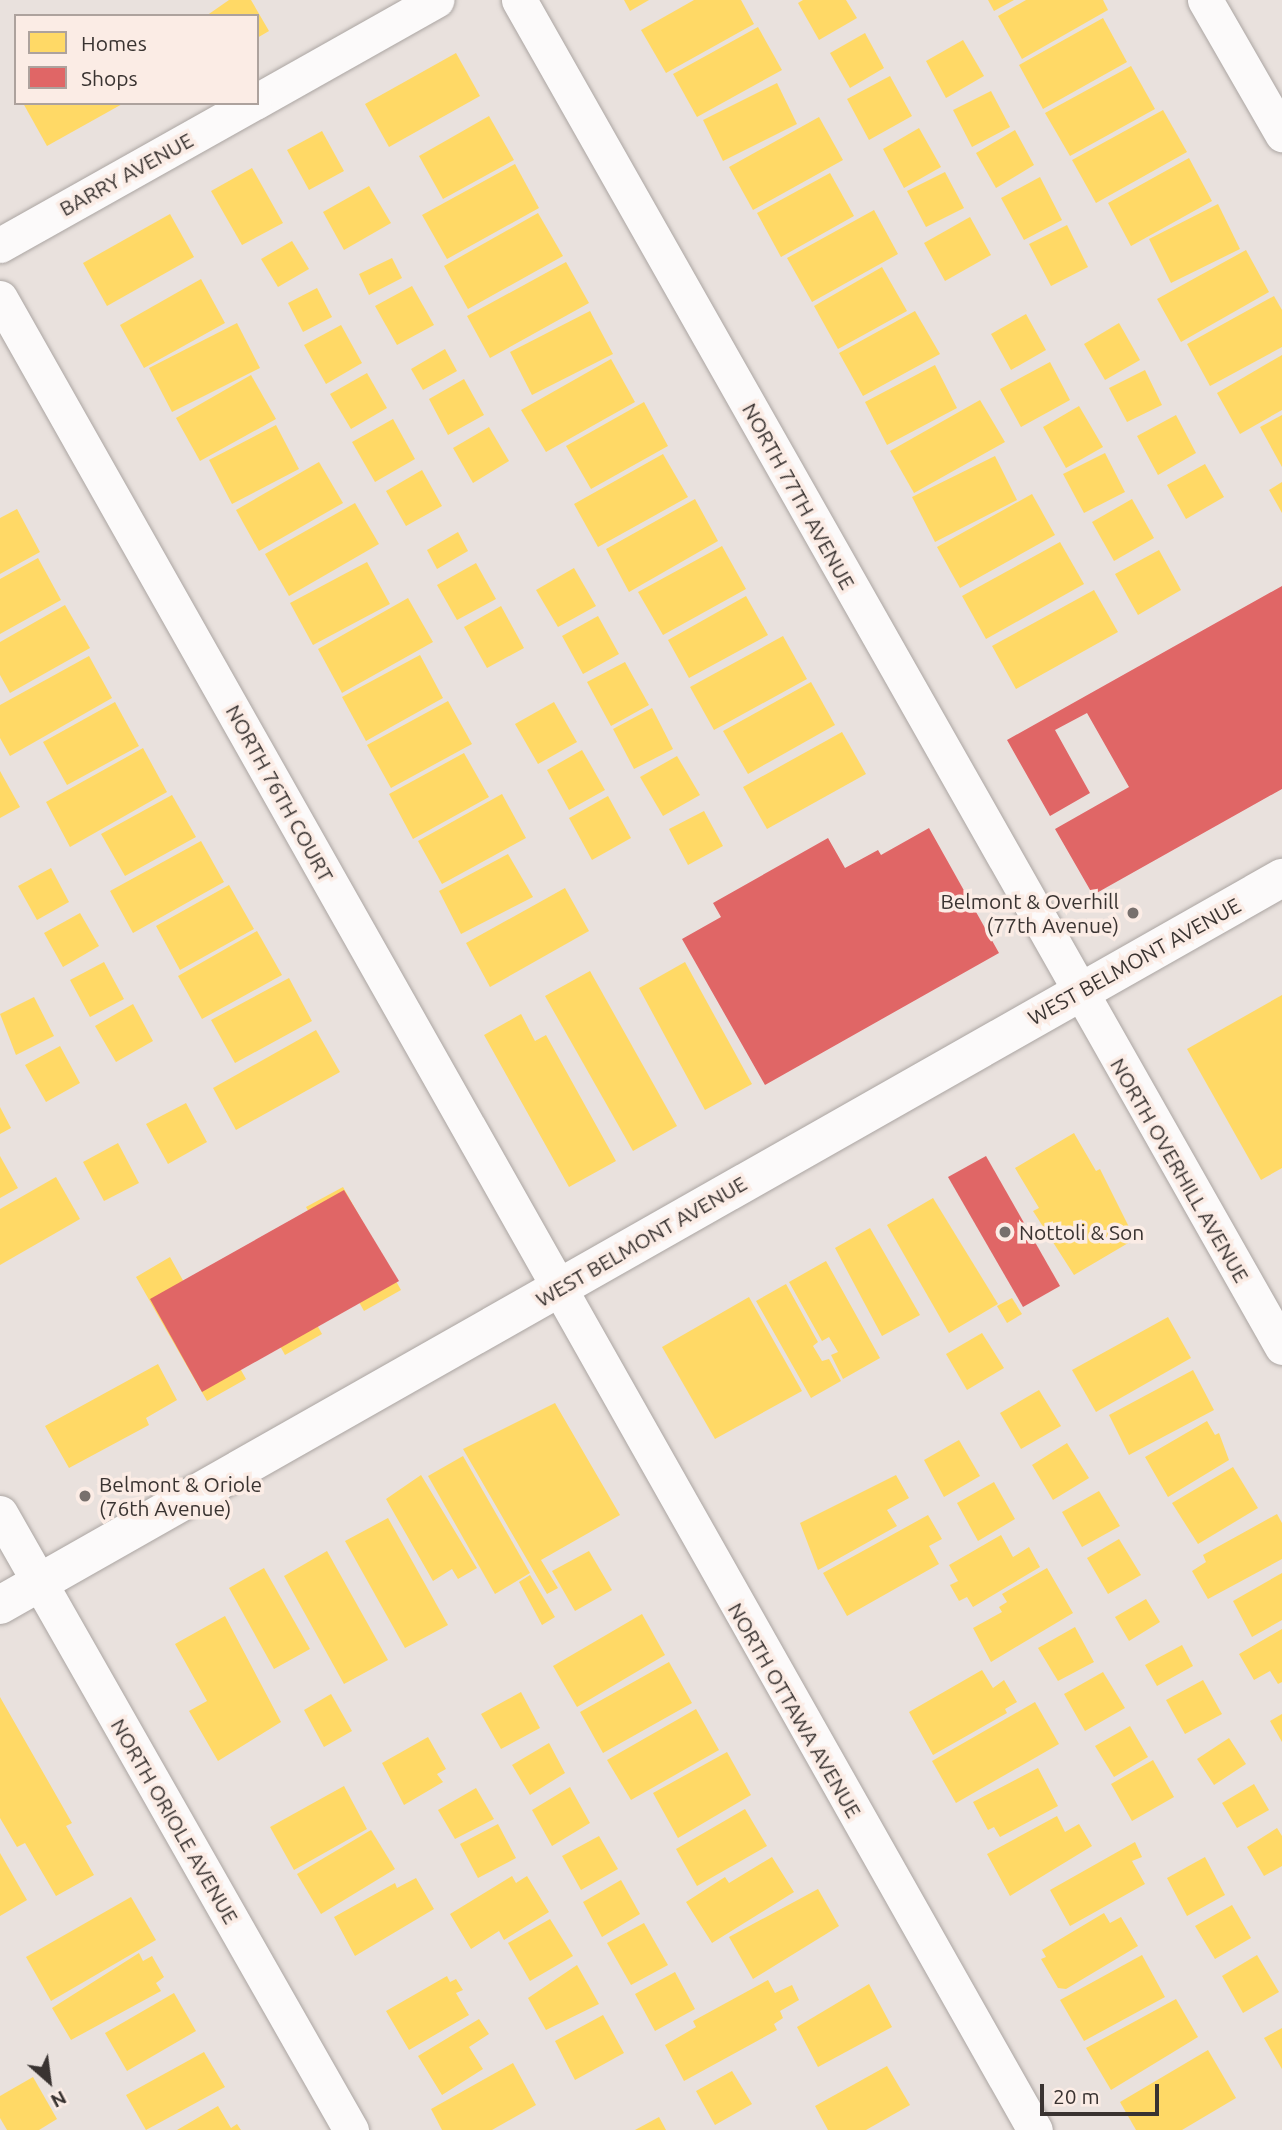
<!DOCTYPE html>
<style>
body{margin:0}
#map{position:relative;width:1282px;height:2130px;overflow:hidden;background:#e9e1dd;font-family:Ubuntu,sans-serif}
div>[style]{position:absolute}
.homes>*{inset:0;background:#ffd966}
.shops>*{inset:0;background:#e06666}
.roads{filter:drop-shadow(0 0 2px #aba5a2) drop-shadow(0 0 2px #aba5a2)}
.minor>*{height:35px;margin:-17.5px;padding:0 17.5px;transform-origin:17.5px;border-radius:17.5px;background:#fcfafa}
.secondary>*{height:38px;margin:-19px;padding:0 19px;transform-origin:19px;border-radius:19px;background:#fcfafa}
.dots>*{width:19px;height:19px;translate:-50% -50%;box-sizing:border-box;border:4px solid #fbece5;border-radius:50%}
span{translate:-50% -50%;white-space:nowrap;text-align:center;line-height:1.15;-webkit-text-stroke:7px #fbece5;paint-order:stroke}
.street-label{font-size:21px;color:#393331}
.poi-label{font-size:21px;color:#393331}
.right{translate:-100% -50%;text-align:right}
.left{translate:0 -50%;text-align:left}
.legend{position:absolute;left:14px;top:14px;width:245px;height:91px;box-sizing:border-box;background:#fbece5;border:2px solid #ada29d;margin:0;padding:9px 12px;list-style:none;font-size:21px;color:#393331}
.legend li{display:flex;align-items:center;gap:14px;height:35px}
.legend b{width:35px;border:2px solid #ada29d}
.north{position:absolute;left:14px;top:2046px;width:70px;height:70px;-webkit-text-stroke:5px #fbece5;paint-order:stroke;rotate:152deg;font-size:19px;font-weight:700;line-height:28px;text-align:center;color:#393331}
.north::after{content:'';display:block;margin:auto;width:24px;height:32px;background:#393331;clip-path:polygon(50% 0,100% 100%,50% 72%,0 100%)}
.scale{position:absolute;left:1040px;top:2084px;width:119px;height:32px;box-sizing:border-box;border:4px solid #393331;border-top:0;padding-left:9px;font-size:21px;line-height:24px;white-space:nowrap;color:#393331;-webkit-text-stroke:5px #fbece5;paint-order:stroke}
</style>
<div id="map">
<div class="homes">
<div style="clip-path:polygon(229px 0,251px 0,269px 31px,257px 38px,257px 16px,206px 16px)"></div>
<div style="clip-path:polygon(624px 0,649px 0,630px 11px)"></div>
<div style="clip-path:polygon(694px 0,741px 0,754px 24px,666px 73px,641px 30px)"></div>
<div style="clip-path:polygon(803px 0,846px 0,857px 18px,819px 40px,798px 3px)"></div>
<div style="clip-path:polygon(988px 0,1014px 0,994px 11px)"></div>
<div style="clip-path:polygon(1026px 0,1103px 0,1108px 10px,1022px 59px,998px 16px)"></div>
<div style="clip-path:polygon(1103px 18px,1127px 62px,1043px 109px,1019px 65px)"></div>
<div style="clip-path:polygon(758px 27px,782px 70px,697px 117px,673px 74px)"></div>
<div style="clip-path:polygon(865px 33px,884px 68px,850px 88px,830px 53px)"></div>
<div style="clip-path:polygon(963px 40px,984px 76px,946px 98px,926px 61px)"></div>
<div style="clip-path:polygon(456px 53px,480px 96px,389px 147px,365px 104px)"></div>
<div style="clip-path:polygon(1131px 66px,1155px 109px,1070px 156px,1045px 113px)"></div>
<div style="clip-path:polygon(890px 76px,912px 116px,869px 140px,847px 99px)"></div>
<div style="clip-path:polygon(777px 83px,797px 124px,723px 161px,703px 120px)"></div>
<div style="clip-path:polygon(991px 91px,1010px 127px,972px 147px,953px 110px)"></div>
<div style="clip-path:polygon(23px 103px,124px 103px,47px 146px)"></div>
<div style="clip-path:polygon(1163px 110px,1187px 152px,1096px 203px,1072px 160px)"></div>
<div style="clip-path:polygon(489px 116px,514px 160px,443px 199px,419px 156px)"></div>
<div style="clip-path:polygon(819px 117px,843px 160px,753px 210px,729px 167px)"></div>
<div style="clip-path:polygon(919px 128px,941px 167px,904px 188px,883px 149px)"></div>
<div style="clip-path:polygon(1015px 130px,1034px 165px,996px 188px,976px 153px)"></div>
<div style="clip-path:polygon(322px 131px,344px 171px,309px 190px,287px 150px)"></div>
<div style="clip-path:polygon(1189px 158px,1212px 201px,1131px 246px,1108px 203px)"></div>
<div style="clip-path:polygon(515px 164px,539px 208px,447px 259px,422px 215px)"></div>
<div style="clip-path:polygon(252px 168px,283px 223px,242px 245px,211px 191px)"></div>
<div style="clip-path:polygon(945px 172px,964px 208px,926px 227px,907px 191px)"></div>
<div style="clip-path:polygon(830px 173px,854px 216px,781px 257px,757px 213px)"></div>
<div style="clip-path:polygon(1040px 177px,1062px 220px,1024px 240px,1001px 198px)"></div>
<div style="clip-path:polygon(369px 186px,391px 223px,344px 250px,323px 212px)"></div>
<div style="clip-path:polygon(1218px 204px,1240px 249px,1171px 283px,1149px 239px)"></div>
<div style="clip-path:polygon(874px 210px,898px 254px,812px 302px,787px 258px)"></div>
<div style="clip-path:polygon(538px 213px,563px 256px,468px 309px,444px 266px)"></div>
<div style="clip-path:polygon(170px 214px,194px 257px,107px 306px,83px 263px)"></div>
<div style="clip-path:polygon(970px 217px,991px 255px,945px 281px,924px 243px)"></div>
<div style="clip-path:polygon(1067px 225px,1088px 267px,1051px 286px,1029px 244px)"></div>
<div style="clip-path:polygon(292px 241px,309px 269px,278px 287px,261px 259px)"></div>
<div style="clip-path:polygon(1246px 250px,1269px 292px,1181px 342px,1157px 299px)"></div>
<div style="clip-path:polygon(392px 258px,402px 278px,369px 295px,359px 274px)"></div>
<div style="clip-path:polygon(566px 262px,589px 303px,490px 358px,467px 316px)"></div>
<div style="clip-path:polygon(882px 267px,907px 311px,838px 349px,814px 306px)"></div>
<div style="clip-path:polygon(201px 279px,225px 323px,144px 368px,120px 325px)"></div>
<div style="clip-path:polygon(412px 286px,434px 325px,397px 345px,375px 306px)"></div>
<div style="clip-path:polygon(317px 288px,332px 317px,303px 332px,288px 303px)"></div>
<div style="clip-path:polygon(1274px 296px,1282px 310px,1282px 347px,1210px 386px,1187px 344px)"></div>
<div style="clip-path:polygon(590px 311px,613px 354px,532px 395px,510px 352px)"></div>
<div style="clip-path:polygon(915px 311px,940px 354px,863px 396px,839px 353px)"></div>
<div style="clip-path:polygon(1026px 314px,1046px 350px,1011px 370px,991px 334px)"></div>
<div style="clip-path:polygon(237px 323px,260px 368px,172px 412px,149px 368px)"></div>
<div style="clip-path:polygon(1119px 323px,1140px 360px,1105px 380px,1084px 344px)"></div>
<div style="clip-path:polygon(341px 325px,362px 363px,326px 384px,304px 345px)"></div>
<div style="clip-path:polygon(445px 349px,457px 371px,423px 390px,411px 369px)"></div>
<div style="clip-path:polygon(1282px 355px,1282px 410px,1240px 434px,1217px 393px)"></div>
<div style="clip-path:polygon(611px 359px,635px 402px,546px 452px,521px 410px)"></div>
<div style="clip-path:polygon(1050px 362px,1070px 400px,1021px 427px,1000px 389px)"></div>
<div style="clip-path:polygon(935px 365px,957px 408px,887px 445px,865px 402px)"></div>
<div style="clip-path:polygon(1145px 370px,1162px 405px,1127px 422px,1109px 388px)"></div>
<div style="clip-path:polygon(367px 373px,387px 408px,351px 429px,330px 394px)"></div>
<div style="clip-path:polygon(251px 375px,276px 419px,200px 461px,176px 418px)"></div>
<div style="clip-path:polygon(464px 379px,484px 415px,448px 435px,429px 399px)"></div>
<div style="clip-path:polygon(980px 400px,1005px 442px,914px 493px,890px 451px)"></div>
<div style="clip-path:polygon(644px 402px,668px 446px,591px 489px,566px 446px)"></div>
<div style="clip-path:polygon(1079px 406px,1103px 447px,1066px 468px,1043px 427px)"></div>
<div style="clip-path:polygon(1176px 415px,1196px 453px,1158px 475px,1137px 436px)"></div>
<div style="clip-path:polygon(1282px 415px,1282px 467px,1260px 427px)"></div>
<div style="clip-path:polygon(393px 419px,415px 459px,375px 482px,352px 442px)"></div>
<div style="clip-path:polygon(276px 425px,299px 469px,232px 504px,209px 460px)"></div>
<div style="clip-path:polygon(489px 427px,509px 461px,473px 483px,453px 448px)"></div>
<div style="clip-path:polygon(1105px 453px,1125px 492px,1084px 513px,1063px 474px)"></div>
<div style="clip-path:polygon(663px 454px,688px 497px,598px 547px,574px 504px)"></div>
<div style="clip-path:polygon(995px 456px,1017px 500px,935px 542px,912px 497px)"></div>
<div style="clip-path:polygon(319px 462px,343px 503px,259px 551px,236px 510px)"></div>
<div style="clip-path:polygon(1205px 464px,1224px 497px,1186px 519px,1167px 485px)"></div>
<div style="clip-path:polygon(422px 470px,442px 506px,406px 526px,386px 491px)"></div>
<div style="clip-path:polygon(1282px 482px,1282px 513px,1269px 490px)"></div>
<div style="clip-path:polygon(1032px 494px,1055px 535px,960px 588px,937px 547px)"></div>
<div style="clip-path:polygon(695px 499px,718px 541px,629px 592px,606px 549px)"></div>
<div style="clip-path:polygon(1132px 499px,1154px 538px,1114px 561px,1092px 522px)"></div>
<div style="clip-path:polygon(355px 503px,379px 544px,289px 596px,265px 554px)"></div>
<div style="clip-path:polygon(17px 509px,40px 552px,0 574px,0 518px)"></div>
<div style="clip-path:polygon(458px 532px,468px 551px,437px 569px,427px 550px)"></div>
<div style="clip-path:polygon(1060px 542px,1084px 584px,986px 639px,962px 596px)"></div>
<div style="clip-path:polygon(722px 546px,746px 589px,663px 635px,638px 592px)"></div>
<div style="clip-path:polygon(1159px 550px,1181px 590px,1138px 615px,1115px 574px)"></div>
<div style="clip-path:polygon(38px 558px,61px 600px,0 634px,0 579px)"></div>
<div style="clip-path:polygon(367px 562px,390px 604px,313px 645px,290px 603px)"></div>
<div style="clip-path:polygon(476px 563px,496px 599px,457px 620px,437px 585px)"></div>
<div style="clip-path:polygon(574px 568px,596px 606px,558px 627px,536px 590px)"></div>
<div style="clip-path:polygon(1094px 590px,1118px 632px,1016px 689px,992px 646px)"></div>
<div style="clip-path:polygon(746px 596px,768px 635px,689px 678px,668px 640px)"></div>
<div style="clip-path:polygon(408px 598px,433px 642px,342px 693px,318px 649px)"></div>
<div style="clip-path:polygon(65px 605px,90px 648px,10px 693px,0 675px,0 642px)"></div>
<div style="clip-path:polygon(501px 606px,524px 648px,487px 668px,464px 627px)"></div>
<div style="clip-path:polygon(598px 616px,619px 654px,583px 674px,562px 636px)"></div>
<div style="clip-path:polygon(783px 636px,807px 679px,714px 730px,690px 687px)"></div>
<div style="clip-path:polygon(420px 655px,443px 698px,366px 741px,342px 697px)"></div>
<div style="clip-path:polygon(89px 656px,112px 698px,10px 756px,0 738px,0 705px)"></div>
<div style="clip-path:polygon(625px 662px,649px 705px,611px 726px,587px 682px)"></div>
<div style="clip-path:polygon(811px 682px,835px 725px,748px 774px,723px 731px)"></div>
<div style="clip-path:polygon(448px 701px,472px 744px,391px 788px,367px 745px)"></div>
<div style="clip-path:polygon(115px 702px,139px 746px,67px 785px,43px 742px)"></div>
<div style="clip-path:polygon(554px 702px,577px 742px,538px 764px,515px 724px)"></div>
<div style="clip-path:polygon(652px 708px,673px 749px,634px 769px,613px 729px)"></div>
<div style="clip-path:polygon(842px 732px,866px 774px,767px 829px,743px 787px)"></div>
<div style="clip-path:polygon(143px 748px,167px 792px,70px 847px,46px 802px)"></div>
<div style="clip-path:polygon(582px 750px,605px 790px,569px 810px,547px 770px)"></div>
<div style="clip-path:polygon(464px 753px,489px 797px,413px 839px,389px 794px)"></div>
<div style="clip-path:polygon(677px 756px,700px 795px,663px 816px,640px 777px)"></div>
<div style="clip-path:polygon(0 771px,20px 807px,0 818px)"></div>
<div style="clip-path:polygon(502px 794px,526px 838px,442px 884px,418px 841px)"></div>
<div style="clip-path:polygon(172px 795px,196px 837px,125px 876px,101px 834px)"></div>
<div style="clip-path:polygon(608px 796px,631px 838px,592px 860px,569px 818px)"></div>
<div style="clip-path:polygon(704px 811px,723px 846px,688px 865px,669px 829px)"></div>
<div style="clip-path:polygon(201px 841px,224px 882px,133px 933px,110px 891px)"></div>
<div style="clip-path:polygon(508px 854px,533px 897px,461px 934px,439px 891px)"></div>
<div style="clip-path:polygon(51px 868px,69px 902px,37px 920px,18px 886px)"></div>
<div style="clip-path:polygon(229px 885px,254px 929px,180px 970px,156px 926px)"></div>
<div style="clip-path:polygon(565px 888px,589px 931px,490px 987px,466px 943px)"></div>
<div style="clip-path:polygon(80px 913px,99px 946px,63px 967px,44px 933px)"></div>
<div style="clip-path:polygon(257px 931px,282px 975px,202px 1019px,178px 976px)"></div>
<div style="clip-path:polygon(104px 962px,124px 999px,90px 1017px,70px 980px)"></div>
<div style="clip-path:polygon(685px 962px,752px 1084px,705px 1110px,639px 988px)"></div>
<div style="clip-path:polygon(590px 971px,677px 1126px,633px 1151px,545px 996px)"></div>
<div style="clip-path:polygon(289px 978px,312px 1021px,235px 1063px,211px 1020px)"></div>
<div style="clip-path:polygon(1282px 995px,1282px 1168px,1261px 1180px,1187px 1049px)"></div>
<div style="clip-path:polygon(34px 997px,54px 1036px,16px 1055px,0 1014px)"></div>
<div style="clip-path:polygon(133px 1004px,153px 1041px,116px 1062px,95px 1026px)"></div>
<div style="clip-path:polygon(521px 1014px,535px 1041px,546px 1035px,616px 1161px,569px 1187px,484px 1035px)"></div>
<div style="clip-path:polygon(316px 1030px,340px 1072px,236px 1130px,213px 1088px)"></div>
<div style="clip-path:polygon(60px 1046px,80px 1083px,46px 1102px,25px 1065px)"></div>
<div style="clip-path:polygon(186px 1103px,207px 1142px,168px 1164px,146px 1124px)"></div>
<div style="clip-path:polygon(0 1107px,11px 1128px,0 1134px)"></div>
<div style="clip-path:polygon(1074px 1133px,1096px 1171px,1100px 1169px,1135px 1239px,1074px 1275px,1033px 1211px,1039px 1208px,1015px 1168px)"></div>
<div style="clip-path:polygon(118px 1143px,139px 1183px,104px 1201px,83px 1162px)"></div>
<div style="clip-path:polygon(0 1156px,18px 1188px,0 1198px)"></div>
<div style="clip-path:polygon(56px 1177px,80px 1219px,0 1265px,0 1209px)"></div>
<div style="clip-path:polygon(343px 1187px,401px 1290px,364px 1311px,306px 1207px)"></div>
<div style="clip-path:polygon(933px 1198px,998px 1304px,949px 1333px,887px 1225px)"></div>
<div style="clip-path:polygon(870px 1228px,920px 1315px,882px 1336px,835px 1248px)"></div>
<div style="clip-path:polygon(274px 1247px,322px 1334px,285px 1355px,237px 1268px)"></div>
<div style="clip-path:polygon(170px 1257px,195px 1302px,201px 1299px,246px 1379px,207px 1401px,136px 1277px)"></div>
<div style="clip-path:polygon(826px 1261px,880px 1358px,843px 1379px,831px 1355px,838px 1352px,829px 1337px,822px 1341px,789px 1282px)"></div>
<div style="clip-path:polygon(786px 1284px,818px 1342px,813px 1346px,822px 1361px,829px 1359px,841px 1381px,811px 1398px,756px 1301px)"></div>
<div style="clip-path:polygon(749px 1297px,802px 1391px,715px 1439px,662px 1347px)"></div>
<div style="clip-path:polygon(1012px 1298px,1022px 1314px,1007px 1323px,997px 1306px)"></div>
<div style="clip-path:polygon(1168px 1317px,1191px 1358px,1096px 1412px,1072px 1370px)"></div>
<div style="clip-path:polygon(982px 1333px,1004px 1368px,967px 1390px,946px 1354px)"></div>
<div style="clip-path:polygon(158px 1364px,177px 1400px,146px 1418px,149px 1425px,69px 1468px,45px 1426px)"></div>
<div style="clip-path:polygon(1193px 1370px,1214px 1410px,1129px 1455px,1109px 1415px)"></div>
<div style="clip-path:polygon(1039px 1390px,1061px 1426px,1021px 1449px,1000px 1413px)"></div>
<div style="clip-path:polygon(555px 1403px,620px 1515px,541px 1560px,558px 1588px,547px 1594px,463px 1449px)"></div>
<div style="clip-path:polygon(1207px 1421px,1215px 1435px,1219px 1433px,1229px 1460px,1168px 1497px,1145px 1457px)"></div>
<div style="clip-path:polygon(959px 1440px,980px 1476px,944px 1497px,924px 1460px)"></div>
<div style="clip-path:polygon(1067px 1443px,1089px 1478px,1053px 1500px,1032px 1465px)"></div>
<div style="clip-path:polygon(463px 1456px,530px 1573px,495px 1594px,428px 1476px)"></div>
<div style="clip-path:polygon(1233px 1467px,1258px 1508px,1198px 1544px,1172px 1503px)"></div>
<div style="clip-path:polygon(421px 1475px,477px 1568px,458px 1579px,452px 1569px,433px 1581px,386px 1499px)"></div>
<div style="clip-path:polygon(896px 1475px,909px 1498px,887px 1510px,897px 1526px,818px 1570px,800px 1523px)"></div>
<div style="clip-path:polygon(994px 1482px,1015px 1519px,978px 1541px,957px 1503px)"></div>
<div style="clip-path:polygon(1099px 1491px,1120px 1526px,1082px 1547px,1062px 1512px)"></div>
<div style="clip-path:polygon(1277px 1514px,1282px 1523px,1282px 1559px,1208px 1599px,1192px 1571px,1206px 1562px,1203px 1555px)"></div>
<div style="clip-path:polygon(928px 1515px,942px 1539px,929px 1546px,939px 1564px,847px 1616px,823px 1573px)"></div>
<div style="clip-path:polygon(388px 1518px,448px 1625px,405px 1648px,345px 1541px)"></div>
<div style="clip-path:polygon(1001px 1535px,1013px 1557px,1029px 1547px,1040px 1567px,973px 1607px,967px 1597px,959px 1601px,950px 1585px,958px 1581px,949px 1565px)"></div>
<div style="clip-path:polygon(1119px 1539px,1141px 1575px,1108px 1594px,1087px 1558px)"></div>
<div style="clip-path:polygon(327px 1551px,388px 1660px,344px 1684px,284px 1576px)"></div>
<div style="clip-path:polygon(589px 1551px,612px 1590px,575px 1611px,552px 1571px)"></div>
<div style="clip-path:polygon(264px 1568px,310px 1649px,274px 1669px,229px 1588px)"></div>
<div style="clip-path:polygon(1047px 1568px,1073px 1613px,991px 1662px,973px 1628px,1002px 1612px,999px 1607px,1007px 1602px,1002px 1594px)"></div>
<div style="clip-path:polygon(1282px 1573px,1282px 1620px,1252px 1637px,1233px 1601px)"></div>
<div style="clip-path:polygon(530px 1575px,555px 1617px,542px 1625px,519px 1582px)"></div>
<div style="clip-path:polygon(1146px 1599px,1160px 1622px,1129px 1641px,1115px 1617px)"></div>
<div style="clip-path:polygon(642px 1614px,665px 1655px,577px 1707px,553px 1666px)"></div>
<div style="clip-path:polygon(225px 1616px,281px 1722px,218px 1761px,189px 1711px,207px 1701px,175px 1644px)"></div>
<div style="clip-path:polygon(1075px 1627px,1094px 1662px,1058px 1681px,1038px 1648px)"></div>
<div style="clip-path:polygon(1282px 1629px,1282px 1682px,1278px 1684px,1270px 1671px,1254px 1680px,1239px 1654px)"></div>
<div style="clip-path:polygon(1182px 1645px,1193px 1666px,1157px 1686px,1145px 1665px)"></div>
<div style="clip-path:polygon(669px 1662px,692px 1703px,603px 1753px,580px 1712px)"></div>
<div style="clip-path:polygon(982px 1670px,993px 1688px,1004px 1680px,1017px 1702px,1005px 1709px,1007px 1713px,933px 1755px,909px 1712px)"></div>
<div style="clip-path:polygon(1103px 1672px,1125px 1708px,1085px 1731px,1064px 1694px)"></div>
<div style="clip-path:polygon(1203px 1680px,1222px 1714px,1185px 1734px,1166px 1700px)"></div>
<div style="clip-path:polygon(521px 1692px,540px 1728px,501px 1749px,481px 1714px)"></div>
<div style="clip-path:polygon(331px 1694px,352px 1731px,324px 1747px,304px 1710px)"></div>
<div style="clip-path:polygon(0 1697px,72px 1823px,66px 1826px,94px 1875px,56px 1896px,25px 1843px,17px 1847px,0 1818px)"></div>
<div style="clip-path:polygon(1035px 1702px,1059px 1744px,956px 1803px,932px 1761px)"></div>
<div style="clip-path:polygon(696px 1709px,719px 1750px,631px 1800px,607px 1760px)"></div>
<div style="clip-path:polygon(1282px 1714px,1282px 1742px,1270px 1721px)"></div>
<div style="clip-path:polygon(1130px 1726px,1148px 1757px,1114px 1777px,1095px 1746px)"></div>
<div style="clip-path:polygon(428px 1737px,446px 1769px,437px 1774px,443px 1782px,404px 1805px,382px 1763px)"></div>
<div style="clip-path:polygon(1229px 1738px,1246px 1764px,1214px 1785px,1197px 1759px)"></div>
<div style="clip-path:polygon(549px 1743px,565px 1773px,530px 1795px,512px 1765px)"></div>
<div style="clip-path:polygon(727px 1752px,751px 1795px,678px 1838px,653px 1793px)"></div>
<div style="clip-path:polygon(1153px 1760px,1174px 1797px,1132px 1821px,1111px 1784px)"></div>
<div style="clip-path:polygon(1038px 1768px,1058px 1806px,1000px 1837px,994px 1827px,988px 1830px,973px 1802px)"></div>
<div style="clip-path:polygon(1254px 1784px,1269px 1810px,1237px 1828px,1222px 1803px)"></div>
<div style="clip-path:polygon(344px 1786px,367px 1829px,294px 1870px,270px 1827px)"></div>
<div style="clip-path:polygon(570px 1787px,590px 1823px,552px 1846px,532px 1810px)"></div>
<div style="clip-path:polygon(476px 1788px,494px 1819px,455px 1839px,438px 1810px)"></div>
<div style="clip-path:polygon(745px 1809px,767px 1846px,697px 1886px,676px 1849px)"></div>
<div style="clip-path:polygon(1057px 1816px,1065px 1832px,1079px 1824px,1092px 1846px,1010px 1896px,987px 1854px)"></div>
<div style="clip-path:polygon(498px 1824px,516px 1858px,478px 1878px,460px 1844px)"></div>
<div style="clip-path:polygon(1277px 1828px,1282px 1836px,1282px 1866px,1264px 1876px,1247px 1847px)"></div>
<div style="clip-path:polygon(371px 1830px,395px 1869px,321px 1914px,297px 1874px)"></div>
<div style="clip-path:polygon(599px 1836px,618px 1869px,581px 1890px,562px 1856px)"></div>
<div style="clip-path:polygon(1135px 1842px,1142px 1857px,1132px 1861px,1145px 1884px,1070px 1926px,1050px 1890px)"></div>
<div style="clip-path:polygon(0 1853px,27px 1900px,0 1916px)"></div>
<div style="clip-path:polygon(772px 1857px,794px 1892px,712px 1943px,686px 1902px,725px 1877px,729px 1883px)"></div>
<div style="clip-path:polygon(1205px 1857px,1225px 1895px,1187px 1916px,1167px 1878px)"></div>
<div style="clip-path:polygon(512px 1876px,516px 1883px,527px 1876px,549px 1912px,504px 1940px,499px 1931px,471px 1949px,450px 1914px)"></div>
<div style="clip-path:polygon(416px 1878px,434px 1909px,355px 1956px,334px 1917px,395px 1883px,397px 1888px)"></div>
<div style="clip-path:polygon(621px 1880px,640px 1914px,602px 1937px,583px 1902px)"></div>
<div style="clip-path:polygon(818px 1889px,839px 1926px,753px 1979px,729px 1937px)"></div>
<div style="clip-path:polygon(131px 1897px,156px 1940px,51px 2001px,26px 1957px)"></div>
<div style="clip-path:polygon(1232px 1905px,1251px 1938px,1215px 1959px,1195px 1926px)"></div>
<div style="clip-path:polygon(1104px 1913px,1110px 1923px,1121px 1917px,1138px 1946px,1066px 1989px,1058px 1988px,1041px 1959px,1046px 1957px,1042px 1950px)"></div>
<div style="clip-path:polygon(550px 1919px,573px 1956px,530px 1981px,508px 1943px)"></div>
<div style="clip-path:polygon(644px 1923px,668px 1965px,631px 1985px,607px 1943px)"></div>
<div style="clip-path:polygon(139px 1953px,143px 1961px,152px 1956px,164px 1977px,156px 1983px,161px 1991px,71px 2040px,52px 2008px)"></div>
<div style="clip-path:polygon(1142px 1955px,1165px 1997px,1084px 2041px,1060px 2000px)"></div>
<div style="clip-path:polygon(1257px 1955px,1279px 1992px,1243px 2013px,1222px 1976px)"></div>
<div style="clip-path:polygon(577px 1965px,599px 2004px,546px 2030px,528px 1998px)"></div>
<div style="clip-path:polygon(675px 1972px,695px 2009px,655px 2031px,635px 1994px)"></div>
<div style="clip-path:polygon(447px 1976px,450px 1982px,456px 1979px,463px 1990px,456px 1993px,469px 2015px,409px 2050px,386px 2011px)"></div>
<div style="clip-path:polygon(768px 1980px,775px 1993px,792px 1985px,799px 2000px,780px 2011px,783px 2018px,774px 2024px,777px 2030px,684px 2081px,665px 2045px,696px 2027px,693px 2021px)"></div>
<div style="clip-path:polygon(869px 1984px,892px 2027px,818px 2067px,797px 2027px)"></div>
<div style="clip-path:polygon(174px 1993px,196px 2031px,127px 2071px,105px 2033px)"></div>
<div style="clip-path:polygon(1176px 1999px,1198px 2037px,1111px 2090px,1086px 2048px)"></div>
<div style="clip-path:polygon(603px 2015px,624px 2053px,575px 2080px,555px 2041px)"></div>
<div style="clip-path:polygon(479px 2019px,489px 2034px,469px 2047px,483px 2069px,442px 2095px,418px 2056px)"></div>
<div style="clip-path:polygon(1282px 2028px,1282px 2069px,1264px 2038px)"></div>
<div style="clip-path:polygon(1208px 2050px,1236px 2098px,1182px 2130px,1136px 2130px,1120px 2102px)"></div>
<div style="clip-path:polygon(204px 2052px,225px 2087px,146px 2130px,126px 2095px)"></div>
<div style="clip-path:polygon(513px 2063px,536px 2105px,492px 2130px,442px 2130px,431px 2109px)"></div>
<div style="clip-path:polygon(887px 2066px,910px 2105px,866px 2130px,828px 2130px,815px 2106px)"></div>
<div style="clip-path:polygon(732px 2071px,752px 2104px,715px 2125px,696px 2091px)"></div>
<div style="clip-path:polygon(33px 2077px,57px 2119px,39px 2130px,7px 2130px,0 2118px,0 2096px)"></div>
<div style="clip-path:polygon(218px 2106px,231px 2128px,237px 2124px,241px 2130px,177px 2130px)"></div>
<div style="clip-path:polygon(659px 2117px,666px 2130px,635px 2130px)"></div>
</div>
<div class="shops">
<div style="clip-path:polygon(1282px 586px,1282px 789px,1093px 895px,1055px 829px,1129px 787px,1087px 713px,1055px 730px,1090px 793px,1050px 816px,1007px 740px)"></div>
<div style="clip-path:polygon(929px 828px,999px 953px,765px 1085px,682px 939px,721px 917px,713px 903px,828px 838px,845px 868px,878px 850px,881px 855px)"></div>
<div style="clip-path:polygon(986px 1156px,1060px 1286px,1023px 1307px,948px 1177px)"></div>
<div style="clip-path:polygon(344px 1190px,399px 1281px,202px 1392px,150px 1299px)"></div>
</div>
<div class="roads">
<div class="minor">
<div style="left:519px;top:0;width:1548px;rotate:60.47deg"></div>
<div style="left:1205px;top:0;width:155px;rotate:60.1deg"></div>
<div style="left:257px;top:101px;width:206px;rotate:-29.4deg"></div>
<div style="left:0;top:245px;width:290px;rotate:-29.3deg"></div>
<div style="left:0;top:298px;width:2104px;rotate:60.54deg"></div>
<div style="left:0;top:1513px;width:710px;rotate:60.37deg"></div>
</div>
<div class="secondary">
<div style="left:0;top:1605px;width:1474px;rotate:-29.56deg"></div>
</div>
</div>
<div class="dots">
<div style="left:1133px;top:913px;background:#77706d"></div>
<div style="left:1005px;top:1232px;background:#77706d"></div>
<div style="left:85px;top:1496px;background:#77706d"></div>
</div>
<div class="street-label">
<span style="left:126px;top:174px;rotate:-29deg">BARRY AVENUE</span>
<span style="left:799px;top:496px;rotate:61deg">NORTH 77TH AVENUE</span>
<span style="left:280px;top:793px;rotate:61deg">NORTH 76TH COURT</span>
<span style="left:1134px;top:961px;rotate:-29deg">WEST BELMONT AVENUE</span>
<span style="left:1180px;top:1170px;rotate:60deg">NORTH OVERHILL AVENUE</span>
<span style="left:641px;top:1241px;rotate:-30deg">WEST BELMONT AVENUE</span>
<span style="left:795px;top:1710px;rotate:60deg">NORTH OTTAWA AVENUE</span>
<span style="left:175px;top:1821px;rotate:60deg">NORTH ORIOLE AVENUE</span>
</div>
<div class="poi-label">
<span class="right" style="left:1119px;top:913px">Belmont &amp; Overhill<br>(77th Avenue)</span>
<span class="left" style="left:1019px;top:1232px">Nottoli &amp; Son</span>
<span class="left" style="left:99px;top:1496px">Belmont &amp; Oriole<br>(76th Avenue)</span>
</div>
<ul class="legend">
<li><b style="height:19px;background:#ffd966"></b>Homes</li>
<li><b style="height:19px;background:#e06666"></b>Shops</li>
</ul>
<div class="north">N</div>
<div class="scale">20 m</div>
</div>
